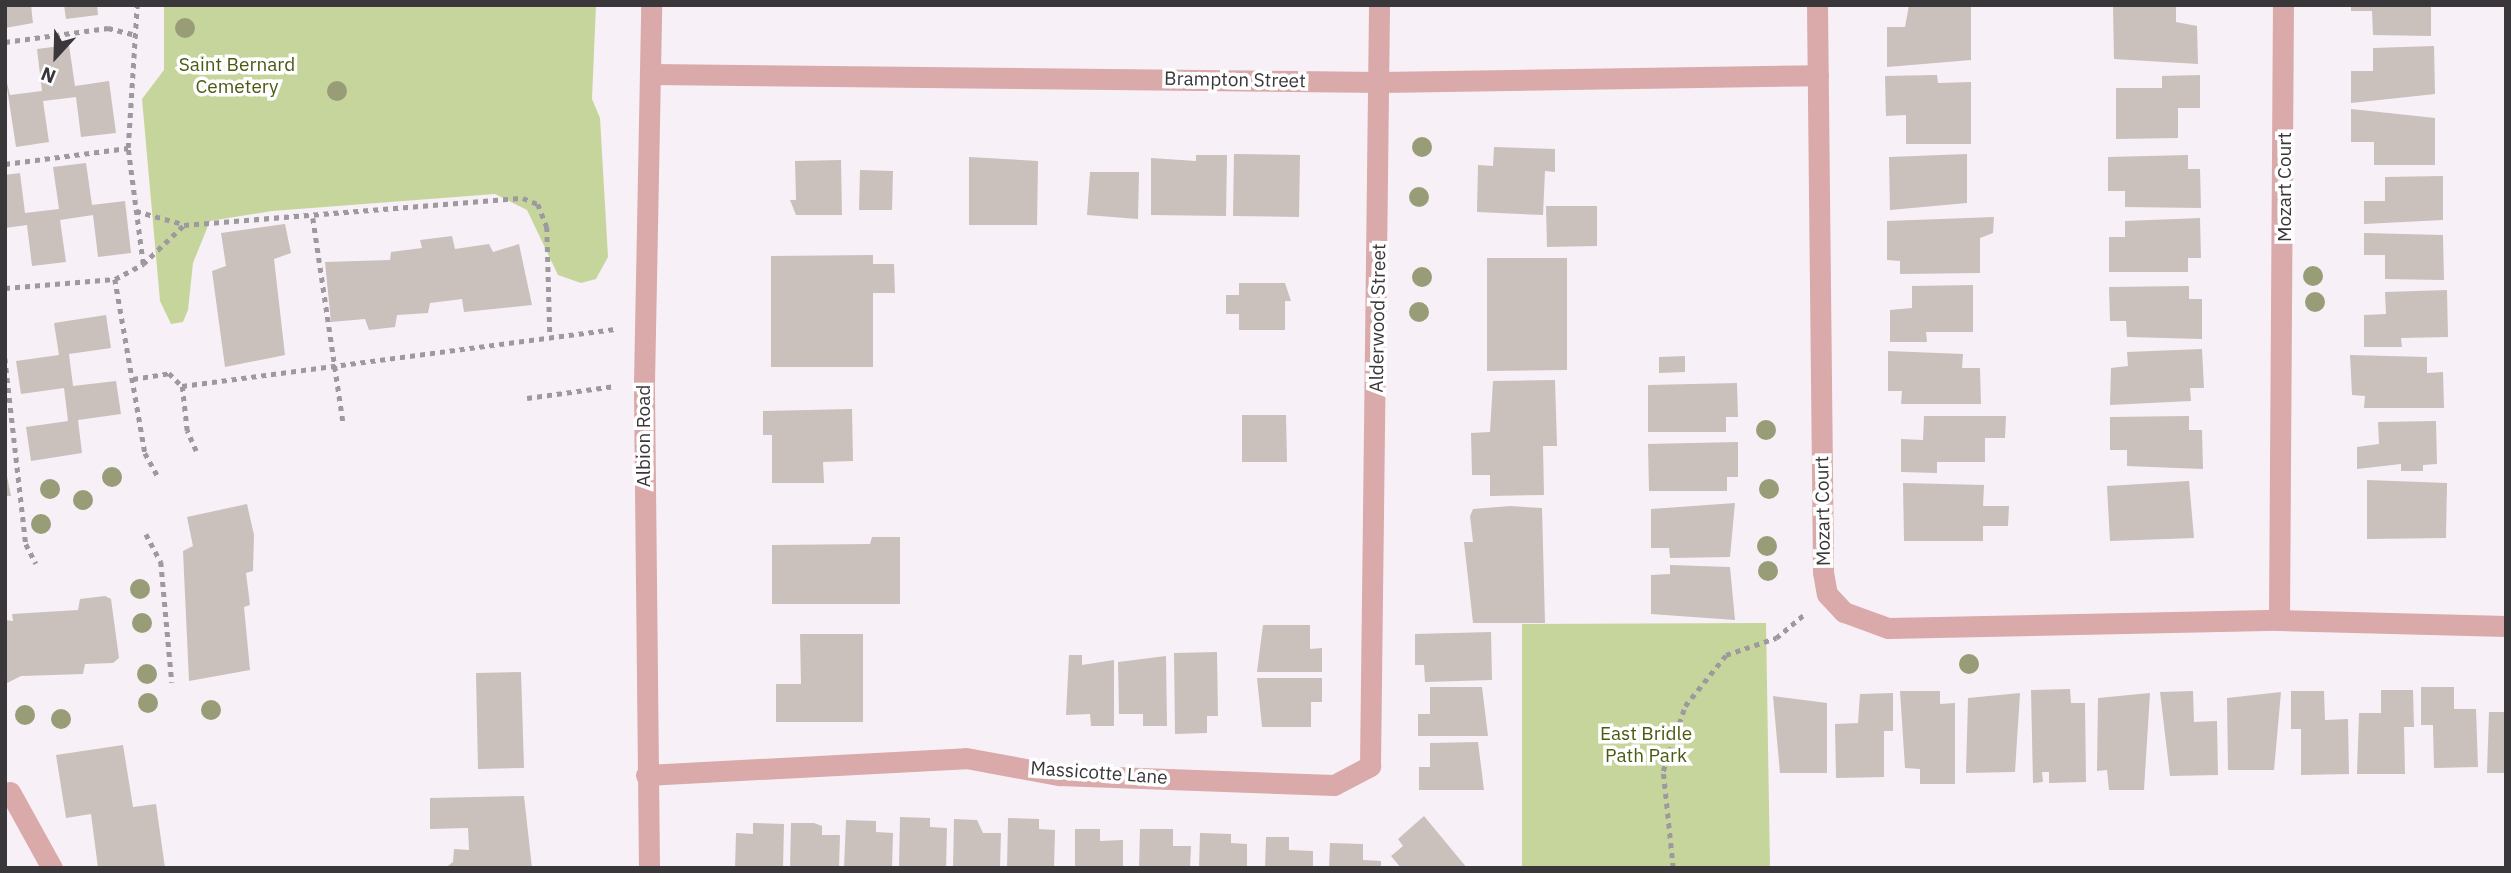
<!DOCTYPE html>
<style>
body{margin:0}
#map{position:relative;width:2511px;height:873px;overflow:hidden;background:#f7f0f7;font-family:"IBM Plex Sans",sans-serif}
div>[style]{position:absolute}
.green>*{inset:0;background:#c6d59b}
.building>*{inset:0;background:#cac0bc}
.path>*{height:4.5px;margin-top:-2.25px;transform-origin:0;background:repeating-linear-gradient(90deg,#9e999e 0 5px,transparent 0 10px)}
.minor>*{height:21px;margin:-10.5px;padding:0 10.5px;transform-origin:10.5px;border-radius:10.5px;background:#daa9a9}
.tertiary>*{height:21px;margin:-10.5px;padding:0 10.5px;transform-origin:10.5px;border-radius:10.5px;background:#daa9a9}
.trees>*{width:20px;height:20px;margin:-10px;border-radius:50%;background:#989d78}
span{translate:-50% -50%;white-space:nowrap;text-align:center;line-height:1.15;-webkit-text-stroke:7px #fff;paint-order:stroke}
.park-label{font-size:19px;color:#4b5911}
.street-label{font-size:19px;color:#3a373a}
.frame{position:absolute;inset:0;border:7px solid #3a373a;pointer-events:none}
.north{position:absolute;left:21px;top:21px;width:70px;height:70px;-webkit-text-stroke:5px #fff;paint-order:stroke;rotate:202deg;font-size:19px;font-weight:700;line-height:28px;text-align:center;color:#3a373a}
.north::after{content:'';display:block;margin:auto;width:24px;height:32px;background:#3a373a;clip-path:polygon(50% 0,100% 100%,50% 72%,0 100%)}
</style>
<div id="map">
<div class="green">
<div style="clip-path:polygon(164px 5px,596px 5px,592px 99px,600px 118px,608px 257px,596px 279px,581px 283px,558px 275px,527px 210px,495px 194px,272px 211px,210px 221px,193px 263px,188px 310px,183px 322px,171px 324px,160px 301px,142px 99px,164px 70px)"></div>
<div style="clip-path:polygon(1766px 623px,1770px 868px,1522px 868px,1522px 624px)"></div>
</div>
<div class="building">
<div style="clip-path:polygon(5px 5px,31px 5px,33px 23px,5px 28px)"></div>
<div style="clip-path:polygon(64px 5px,97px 5px,98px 15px,66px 19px)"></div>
<div style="clip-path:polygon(1909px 5px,1971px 5px,1971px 60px,1887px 67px,1887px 27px,1905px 27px)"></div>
<div style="clip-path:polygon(2113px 5px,2176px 5px,2176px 22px,2197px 26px,2198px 64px,2114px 59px)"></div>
<div style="clip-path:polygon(2351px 5px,2431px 5px,2431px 36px,2373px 35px,2372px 11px,2351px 11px)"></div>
<div style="clip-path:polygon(69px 45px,75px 86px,109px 81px,116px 133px,81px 137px,76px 97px,43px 101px,49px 142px,16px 147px,5px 75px,10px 95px,42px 91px,37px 49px)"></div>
<div style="clip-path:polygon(2434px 46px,2435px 94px,2351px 103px,2351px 71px,2373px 71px,2373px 48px)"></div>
<div style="clip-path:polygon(1937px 75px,1938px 83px,1971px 82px,1971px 144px,1906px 144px,1906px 115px,1886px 116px,1885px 76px)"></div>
<div style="clip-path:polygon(2200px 75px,2200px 108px,2178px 108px,2178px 138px,2116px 139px,2116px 88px,2162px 88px,2162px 76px)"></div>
<div style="clip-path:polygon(2351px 109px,2435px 118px,2435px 165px,2374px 165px,2374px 142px,2351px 142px)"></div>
<div style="clip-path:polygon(1494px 147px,1555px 149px,1555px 172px,1545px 171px,1543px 215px,1477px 212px,1478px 165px,1493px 166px)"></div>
<div style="clip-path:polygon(1234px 154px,1300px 155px,1299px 217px,1233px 216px)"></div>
<div style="clip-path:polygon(1967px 154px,1967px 203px,1890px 210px,1889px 157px)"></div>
<div style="clip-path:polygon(1196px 155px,1227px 155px,1226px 216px,1151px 215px,1151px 158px,1196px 161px)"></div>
<div style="clip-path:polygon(2188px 155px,2188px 169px,2200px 169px,2201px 208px,2125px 207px,2125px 191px,2108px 191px,2108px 157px)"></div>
<div style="clip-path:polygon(969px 157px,1038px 161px,1037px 225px,969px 225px)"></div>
<div style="clip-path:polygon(841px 160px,842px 215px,796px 215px,790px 200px,796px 200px,795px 161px)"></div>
<div style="clip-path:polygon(86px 163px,92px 205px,125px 201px,131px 253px,98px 257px,93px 215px,60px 220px,66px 262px,32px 266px,27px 225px,5px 228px,5px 175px,20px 173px,25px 213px,59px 209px,53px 167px)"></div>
<div style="clip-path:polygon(860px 170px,893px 171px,892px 210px,859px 210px)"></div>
<div style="clip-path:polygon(1090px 172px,1139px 172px,1138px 219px,1087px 215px)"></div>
<div style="clip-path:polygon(2443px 176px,2443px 220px,2364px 224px,2364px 201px,2385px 201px,2385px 177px)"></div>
<div style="clip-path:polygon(1546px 206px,1597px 206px,1597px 246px,1547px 247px)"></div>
<div style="clip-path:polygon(1994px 217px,1993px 233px,1980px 238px,1980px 273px,1900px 274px,1900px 261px,1887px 260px,1887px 221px)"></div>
<div style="clip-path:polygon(2200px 218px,2201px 258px,2188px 258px,2188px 272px,2109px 272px,2109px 237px,2125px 237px,2125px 221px)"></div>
<div style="clip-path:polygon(285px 224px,291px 253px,274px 259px,285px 355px,225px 367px,212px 271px,226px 266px,221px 233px)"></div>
<div style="clip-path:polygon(2364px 233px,2443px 235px,2444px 280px,2385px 279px,2385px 255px,2364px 255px)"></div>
<div style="clip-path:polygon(452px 236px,455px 249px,489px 244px,493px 252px,519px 244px,532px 305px,464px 312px,462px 299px,430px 303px,428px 313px,397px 315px,395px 327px,369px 330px,365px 319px,331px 322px,325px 262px,390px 260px,391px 252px,422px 248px,420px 240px)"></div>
<div style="clip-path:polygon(873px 255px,873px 264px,894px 264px,895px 293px,873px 293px,873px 367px,771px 367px,771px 256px)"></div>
<div style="clip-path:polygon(1487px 258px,1567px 258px,1567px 370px,1487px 371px)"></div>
<div style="clip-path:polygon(1239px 283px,1285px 283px,1291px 301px,1285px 301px,1285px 330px,1239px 330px,1239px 314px,1226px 314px,1226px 295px,1239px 295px)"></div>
<div style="clip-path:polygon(1973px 285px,1973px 332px,1926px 332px,1927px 342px,1890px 342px,1890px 310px,1912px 308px,1912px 286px)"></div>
<div style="clip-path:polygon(2189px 286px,2189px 299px,2202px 299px,2202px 339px,2127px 337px,2126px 321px,2110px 321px,2109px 287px)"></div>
<div style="clip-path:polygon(2447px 290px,2448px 337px,2401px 338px,2402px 347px,2364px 347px,2364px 315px,2386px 314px,2385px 292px)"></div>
<div style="clip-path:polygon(106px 315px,111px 348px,69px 354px,73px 386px,116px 381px,121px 414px,78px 420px,82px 453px,31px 461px,26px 427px,68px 421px,64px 388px,21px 394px,16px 361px,59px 355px,54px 323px)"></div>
<div style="clip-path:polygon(2202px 349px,2204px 388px,2190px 388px,2191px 401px,2110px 405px,2111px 368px,2128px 366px,2127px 352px)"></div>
<div style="clip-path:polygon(1888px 351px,1963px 354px,1962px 368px,1980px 368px,1981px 404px,1901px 404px,1902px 391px,1888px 391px)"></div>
<div style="clip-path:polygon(2350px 355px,2427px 357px,2427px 373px,2443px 372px,2444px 408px,2364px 408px,2365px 396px,2352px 395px)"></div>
<div style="clip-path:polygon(1685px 356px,1685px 372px,1659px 373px,1659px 357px)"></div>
<div style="clip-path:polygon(1555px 380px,1557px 446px,1543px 446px,1544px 495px,1490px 496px,1490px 475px,1472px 475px,1471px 433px,1490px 432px,1493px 381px)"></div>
<div style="clip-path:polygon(1737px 383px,1738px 417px,1726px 417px,1726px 432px,1648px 432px,1648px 385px)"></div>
<div style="clip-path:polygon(852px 409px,853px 461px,823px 462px,824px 483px,772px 483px,772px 435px,763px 435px,763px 411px)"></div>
<div style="clip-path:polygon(1242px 415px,1286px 415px,1287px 462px,1242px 462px)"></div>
<div style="clip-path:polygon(1924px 416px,2006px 416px,2005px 438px,1985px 438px,1985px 462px,1937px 462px,1937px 473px,1901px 472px,1901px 439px,1923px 440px)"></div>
<div style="clip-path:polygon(2189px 416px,2189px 430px,2202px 430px,2203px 469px,2127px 466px,2127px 450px,2110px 450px,2110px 417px)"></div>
<div style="clip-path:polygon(2436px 421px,2437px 464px,2423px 465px,2423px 471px,2401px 471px,2401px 464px,2357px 469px,2357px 447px,2379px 444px,2378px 422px)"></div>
<div style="clip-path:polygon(1738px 442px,1738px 477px,1727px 477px,1727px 491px,1649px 491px,1648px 444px)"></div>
<div style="clip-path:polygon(5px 467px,11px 496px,5px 496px)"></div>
<div style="clip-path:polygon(2367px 480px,2447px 483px,2446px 538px,2367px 539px)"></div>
<div style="clip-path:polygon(2189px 481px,2194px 538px,2110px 541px,2107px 486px)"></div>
<div style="clip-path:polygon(1903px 483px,1984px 485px,1983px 506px,2009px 506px,2008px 526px,1983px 526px,1983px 541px,1904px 541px)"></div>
<div style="clip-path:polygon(1735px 503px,1730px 557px,1670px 558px,1669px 548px,1651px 548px,1651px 509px)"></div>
<div style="clip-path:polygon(247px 504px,254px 535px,253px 571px,246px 573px,250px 605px,244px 607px,250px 670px,189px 681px,183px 551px,193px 546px,187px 517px)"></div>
<div style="clip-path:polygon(1510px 506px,1542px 508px,1545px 623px,1473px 623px,1464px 542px,1473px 542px,1470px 516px,1473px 509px)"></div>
<div style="clip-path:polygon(872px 537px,900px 537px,900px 604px,772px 604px,772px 545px,870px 544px)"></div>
<div style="clip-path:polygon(1670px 565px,1730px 567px,1735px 620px,1651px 614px,1651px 575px,1670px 574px)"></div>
<div style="clip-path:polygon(105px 596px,111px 599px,119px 658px,113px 663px,85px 664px,83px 674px,21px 676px,5px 684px,5px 620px,13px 621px,12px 614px,78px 610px,80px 599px)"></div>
<div style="clip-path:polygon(1263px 625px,1310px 625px,1310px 649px,1322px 648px,1322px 672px,1257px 672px)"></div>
<div style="clip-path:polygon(1491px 632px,1492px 680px,1425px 682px,1424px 665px,1415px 665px,1415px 634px)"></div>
<div style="clip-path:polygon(800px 634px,863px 634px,863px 722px,776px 722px,776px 684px,801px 684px)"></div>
<div style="clip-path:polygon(1217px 652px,1218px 716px,1207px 716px,1207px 733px,1175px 734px,1174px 653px)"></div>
<div style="clip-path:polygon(1069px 655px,1082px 655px,1082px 665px,1114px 660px,1114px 726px,1091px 726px,1090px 714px,1066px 715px)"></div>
<div style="clip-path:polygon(1166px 656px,1167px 726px,1143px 726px,1143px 714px,1119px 714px,1118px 662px)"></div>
<div style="clip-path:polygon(521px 672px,524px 768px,478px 769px,476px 673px)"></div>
<div style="clip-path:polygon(1257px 678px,1322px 678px,1322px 702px,1311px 702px,1311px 727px,1262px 727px)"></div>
<div style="clip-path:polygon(1430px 687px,1482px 687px,1488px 736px,1418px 736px,1418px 714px,1430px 714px)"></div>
<div style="clip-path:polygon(2421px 687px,2454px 687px,2454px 709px,2476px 709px,2478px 767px,2434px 768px,2433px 725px,2421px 725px)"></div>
<div style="clip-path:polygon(2070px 689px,2071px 703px,2085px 703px,2086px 782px,2049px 783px,2049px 772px,2042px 772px,2043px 782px,2033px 783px,2031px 690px)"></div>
<div style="clip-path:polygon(2381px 690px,2413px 690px,2414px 727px,2404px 727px,2405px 774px,2357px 774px,2359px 713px,2381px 713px)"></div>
<div style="clip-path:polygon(1900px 691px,1940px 691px,1940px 704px,1955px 703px,1955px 784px,1920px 784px,1920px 769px,1905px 768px)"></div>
<div style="clip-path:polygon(2193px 691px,2194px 722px,2217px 721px,2218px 775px,2170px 776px,2160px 692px)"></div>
<div style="clip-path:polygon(2291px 691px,2324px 691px,2325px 720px,2348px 719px,2349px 774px,2301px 775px,2301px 729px,2291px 729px)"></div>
<div style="clip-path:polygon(2281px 692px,2274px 770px,2228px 770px,2227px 698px)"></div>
<div style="clip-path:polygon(1893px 693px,1893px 731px,1884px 731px,1884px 777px,1836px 778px,1835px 724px,1858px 723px,1860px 694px)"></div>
<div style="clip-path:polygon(2020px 693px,2015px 772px,1966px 773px,1968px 698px)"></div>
<div style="clip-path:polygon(2150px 693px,2144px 790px,2109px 790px,2107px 770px,2097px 771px,2098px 698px)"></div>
<div style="clip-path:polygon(1773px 696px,1827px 703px,1827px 773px,1780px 773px)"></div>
<div style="clip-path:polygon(2489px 712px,2506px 712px,2506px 773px,2487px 773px)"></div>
<div style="clip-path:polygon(1478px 742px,1484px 790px,1419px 790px,1419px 767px,1430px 767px,1430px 743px)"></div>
<div style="clip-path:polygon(123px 745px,133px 807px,156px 804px,165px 868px,98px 868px,91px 814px,66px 818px,56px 755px)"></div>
<div style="clip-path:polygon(524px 796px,532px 868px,445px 868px,453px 862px,454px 849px,469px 850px,468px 828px,430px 829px,430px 798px)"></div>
<div style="clip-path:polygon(1424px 816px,1467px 868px,1401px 868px,1391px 856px,1403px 846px,1398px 839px)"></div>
<div style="clip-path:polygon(900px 817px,930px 818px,930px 827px,947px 828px,946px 868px,899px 868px)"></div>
<div style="clip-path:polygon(1008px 818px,1039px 819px,1039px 829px,1055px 830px,1054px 868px,1007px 868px)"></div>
<div style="clip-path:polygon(954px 819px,977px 820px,983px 833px,1001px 833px,1000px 868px,953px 868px)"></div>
<div style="clip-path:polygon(846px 820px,876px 821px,876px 832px,893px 833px,892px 868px,844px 868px)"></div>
<div style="clip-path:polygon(753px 823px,784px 824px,783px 868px,735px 868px,736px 833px,753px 834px)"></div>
<div style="clip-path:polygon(791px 823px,814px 823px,822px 826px,822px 835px,840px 835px,839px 868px,790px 868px)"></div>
<div style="clip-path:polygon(1075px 829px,1100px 829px,1100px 841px,1123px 840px,1123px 868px,1075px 868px)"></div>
<div style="clip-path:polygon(1140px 829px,1173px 829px,1173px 846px,1191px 846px,1190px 868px,1139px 868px)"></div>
<div style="clip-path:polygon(1200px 833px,1231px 834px,1231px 843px,1247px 844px,1247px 868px,1199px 868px)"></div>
<div style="clip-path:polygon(1266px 837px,1289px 837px,1289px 850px,1313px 851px,1313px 868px,1265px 868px)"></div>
<div style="clip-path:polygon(1330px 843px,1363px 844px,1363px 860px,1381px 861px,1381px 868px,1329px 868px)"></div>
</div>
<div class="path">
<div style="left:5px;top:42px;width:104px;rotate:-7.7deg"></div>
<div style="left:108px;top:28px;width:30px;rotate:14deg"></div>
<div style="left:5px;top:164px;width:124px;rotate:-7.4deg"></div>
<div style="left:136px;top:211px;width:49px;rotate:15.5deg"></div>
<div style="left:313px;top:218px;width:205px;rotate:81.6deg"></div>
<div style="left:143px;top:264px;width:57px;rotate:-43.6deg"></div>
<div style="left:184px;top:225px;width:340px;rotate:-4.6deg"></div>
<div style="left:523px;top:198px;width:16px;rotate:22deg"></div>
<div style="left:538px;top:204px;width:25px;rotate:69deg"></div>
<div style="left:547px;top:227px;width:109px;rotate:88.4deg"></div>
<div style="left:115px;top:279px;width:177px;rotate:80.2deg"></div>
<div style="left:145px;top:453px;width:29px;rotate:61deg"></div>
<div style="left:5px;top:288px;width:110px;rotate:-4.7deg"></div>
<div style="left:115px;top:279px;width:32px;rotate:-28deg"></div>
<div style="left:143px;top:264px;width:117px;rotate:-97.4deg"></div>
<div style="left:128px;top:148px;width:143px;rotate:-86.4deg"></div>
<div style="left:5px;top:358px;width:187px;rotate:83.6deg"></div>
<div style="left:26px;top:544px;width:22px;rotate:63deg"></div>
<div style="left:133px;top:379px;width:36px;rotate:-9deg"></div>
<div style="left:169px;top:373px;width:18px;rotate:45deg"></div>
<div style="left:527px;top:398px;width:89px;rotate:-7.8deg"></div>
<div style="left:196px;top:451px;width:22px;rotate:-114deg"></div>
<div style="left:187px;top:431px;width:45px;rotate:-96.3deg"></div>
<div style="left:182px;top:386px;width:437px;rotate:-7.5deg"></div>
<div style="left:146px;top:534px;width:32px;rotate:62deg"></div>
<div style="left:161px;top:562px;width:121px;rotate:84.8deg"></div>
<div style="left:1673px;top:868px;width:98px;rotate:-95.9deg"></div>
<div style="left:1663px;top:771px;width:69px;rotate:-71.3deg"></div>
<div style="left:1685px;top:706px;width:65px;rotate:-51.2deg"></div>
<div style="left:1726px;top:655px;width:53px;rotate:-18.8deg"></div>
<div style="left:1776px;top:638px;width:39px;rotate:-40deg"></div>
</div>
<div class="minor">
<div style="left:1817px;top:5px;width:567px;rotate:89.39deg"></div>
<div style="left:1823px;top:572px;width:22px;rotate:80deg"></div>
<div style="left:1827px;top:594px;width:25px;rotate:47deg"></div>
<div style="left:1844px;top:612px;width:47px;rotate:20deg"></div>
<div style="left:1888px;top:628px;width:391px;rotate:-1.2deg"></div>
<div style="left:2279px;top:620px;width:227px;rotate:1.5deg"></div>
<div style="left:651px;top:74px;width:730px;rotate:0.63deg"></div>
<div style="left:1381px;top:82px;width:437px;rotate:-0.9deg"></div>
<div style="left:2279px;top:620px;width:615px;rotate:-89.63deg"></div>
<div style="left:646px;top:775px;width:320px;rotate:-3deg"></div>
<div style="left:966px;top:758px;width:95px;rotate:10.4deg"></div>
<div style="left:1059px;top:775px;width:275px;rotate:2.1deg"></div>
<div style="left:1334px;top:785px;width:41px;rotate:-27.8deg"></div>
<div style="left:1370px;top:766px;width:761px;rotate:-89.32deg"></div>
<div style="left:10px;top:792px;width:87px;rotate:61.1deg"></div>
</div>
<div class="tertiary">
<div style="left:649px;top:868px;width:485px;rotate:-90.6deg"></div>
<div style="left:644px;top:383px;width:378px;rotate:-88.9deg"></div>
</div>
<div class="trees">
<div style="left:185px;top:28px"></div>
<div style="left:337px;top:91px"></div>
<div style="left:1422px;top:147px"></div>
<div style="left:1419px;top:197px"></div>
<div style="left:2313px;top:276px"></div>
<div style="left:1422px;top:277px"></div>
<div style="left:2315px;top:302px"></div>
<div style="left:1419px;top:312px"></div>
<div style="left:1766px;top:430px"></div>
<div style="left:112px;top:477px"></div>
<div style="left:50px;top:489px"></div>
<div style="left:1769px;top:489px"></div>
<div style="left:83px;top:500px"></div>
<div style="left:41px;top:524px"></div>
<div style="left:1767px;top:546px"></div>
<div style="left:1768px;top:571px"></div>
<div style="left:140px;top:589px"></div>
<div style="left:142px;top:623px"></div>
<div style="left:1969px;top:664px"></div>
<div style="left:147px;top:674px"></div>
<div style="left:148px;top:703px"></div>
<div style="left:211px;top:710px"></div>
<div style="left:25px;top:715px"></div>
<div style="left:61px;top:719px"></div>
</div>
<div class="park-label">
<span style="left:237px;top:76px">Saint Bernard<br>Cemetery</span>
<span style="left:1646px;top:745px">East Bridle<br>Path Park</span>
</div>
<div class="street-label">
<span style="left:1235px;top:80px;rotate:1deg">Brampton Street</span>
<span style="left:2285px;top:187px;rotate:-90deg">Mozart Court</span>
<span style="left:1378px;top:318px;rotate:-89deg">Alderwood Street</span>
<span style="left:644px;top:436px;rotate:-90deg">Albion Road</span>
<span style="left:1823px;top:511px;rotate:-91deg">Mozart Court</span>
<span style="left:1099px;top:773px;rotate:4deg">Massicotte Lane</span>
</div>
<div class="frame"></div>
<div class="north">N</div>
</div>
